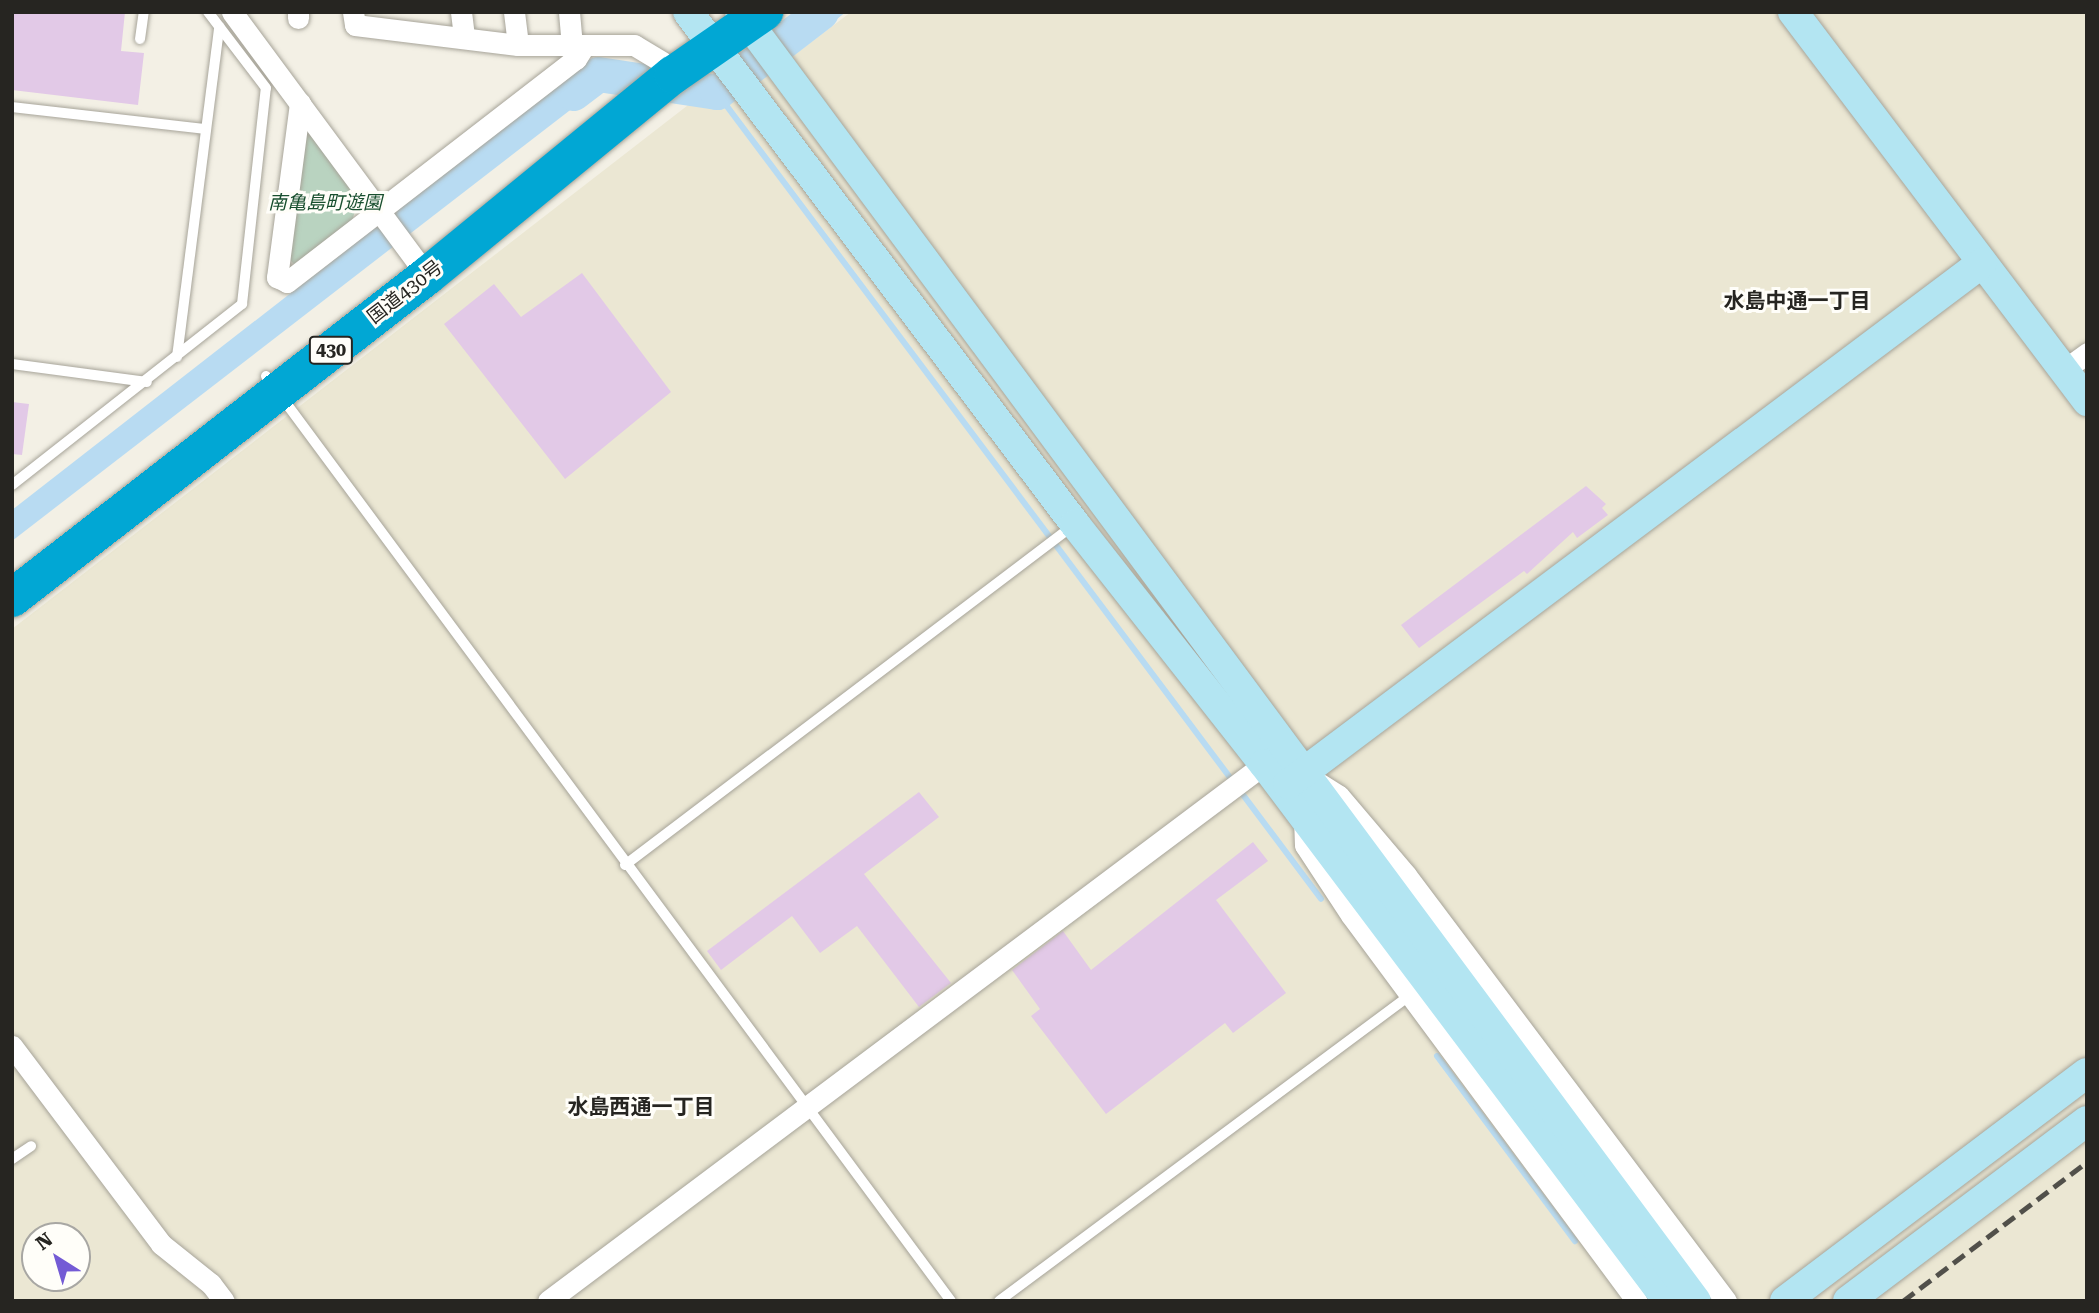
<!DOCTYPE html>
<meta charset="utf-8">
<style>
body{margin:0}
#map{position:relative;width:2099px;height:1313px;overflow:hidden;background:#f3f0e5;font-family:"Roboto Serif","Noto Sans JP",serif}
div>[style]{position:absolute}
.built>*{inset:0;background:#ebe7d3}
.green>*{inset:0;background:#b9d3c0}
.water>*{inset:0;background:#b8dbf2}
.stream>*{height:6px;margin:-3px;padding:0 3px;transform-origin:3px;border-radius:3px;background:#b8dbf2}
.river>*{height:35px;margin:-17.5px;padding:0 17.5px;transform-origin:17.5px;border-radius:17.5px;background:#b8dbf2}
.building>*{inset:0;background:#e2c9e7}
.roads{filter:drop-shadow(0 0 2px #a7a499) drop-shadow(0 0 2px #a7a499)}
.lane>*{height:10px;margin:-5px;padding:0 5px;transform-origin:5px;border-radius:5px;background:#fff}
.street>*{height:21px;margin:-10.5px;padding:0 10.5px;transform-origin:10.5px;border-radius:10.5px;background:#fff}
.secondary>*{height:30px;margin:-15px;padding:0 15px;transform-origin:15px;border-radius:15px;background:#b3e5f2}
.highway>*{height:38px;margin:-19px;padding:0 19px;transform-origin:19px;border-radius:19px;background:#01a7d4}
.rail>*{height:5px;margin-top:-2.5px;transform-origin:0;background:repeating-linear-gradient(90deg,#51504a 0 14px,transparent 0 21px)}
span{translate:-50% -50%;white-space:nowrap;text-align:center;line-height:1.15;-webkit-text-stroke:6px #fffef9;paint-order:stroke}
.shield-label span{padding:2px 5px;background:#fffef9;border:2px solid;border-radius:5px;-webkit-text-stroke-width:0}
.shield-label{font-size:18px;color:#262521;font-weight:700}
.park-label{font-size:19px;color:#194f2f;font-style:italic}
.street-label{font-size:19px;color:#262521}
.neighbourhood-label{font-size:21px;color:#262521;font-weight:700}
.frame{position:absolute;inset:0;border:14px solid #262521;pointer-events:none}
.north{position:absolute;left:21px;top:1222px;width:70px;height:70px;box-sizing:border-box;background:#fffef9;border:2px solid #a8a7a3;border-radius:50%;rotate:323deg;font-size:19px;font-weight:700;line-height:28px;text-align:center;color:#262521}
.north::after{content:'';display:block;margin:auto;width:24px;height:32px;background:#745bd5;clip-path:polygon(50% 0,100% 100%,50% 72%,0 100%)}
</style>
<div id="map">
<div class="built">
<div style="clip-path:polygon(evenodd,851px 12px,2087px 12px,2087px 1301px,12px 1301px,12px 629px,692px 102px,723px 109px,851px 12px,35px 1236px,77px 1236px,77px 1278px,35px 1278px,35px 1236px)"></div>
</div>
<div class="green">
<div style="clip-path:polygon(306px 128px,359px 198px,352px 221px,294px 264px,288px 258px)"></div>
</div>
<div class="water">
<div style="clip-path:polygon(598px 61px,626px 67px,12px 541px,12px 510px,585px 64px)"></div>
</div>
<div class="stream">
<div style="left:782px;top:58px;width:75px;rotate:-37.9deg"></div>
<div style="left:751px;top:81px;width:24px;rotate:-38deg"></div>
<div style="left:723px;top:101px;width:997px;rotate:53.15deg"></div>
<div style="left:1437px;top:1056px;width:231px;rotate:53.3deg"></div>
</div>
<div class="river">
<div style="left:573px;top:93px;width:31px;rotate:-37deg"></div>
<div style="left:598px;top:74px;width:120px;rotate:8.6deg"></div>
<div style="left:717px;top:92px;width:131px;rotate:-37.6deg"></div>
</div>
<div class="building">
<div style="clip-path:polygon(12px 12px,125px 12px,121px 51px,144px 53px,138px 105px,12px 90px)"></div>
<div style="clip-path:polygon(582px 273px,671px 392px,565px 479px,444px 324px,494px 284px,521px 317px)"></div>
<div style="clip-path:polygon(12px 402px,29px 404px,22px 455px,12px 454px)"></div>
<div style="clip-path:polygon(1586px 486px,1606px 504px,1602px 508px,1608px 515px,1577px 538px,1573px 532px,1527px 574px,1524px 571px,1419px 648px,1401px 625px)"></div>
<div style="clip-path:polygon(919px 792px,939px 817px,864px 874px,951px 983px,919px 1007px,857px 926px,820px 953px,792px 916px,721px 970px,707px 951px)"></div>
<div style="clip-path:polygon(1253px 842px,1268px 861px,1216px 900px,1286px 993px,1233px 1033px,1225px 1023px,1106px 1114px,1031px 1016px,1040px 1009px,1012px 970px,1063px 931px,1091px 970px)"></div>
</div>
<div class="roads">
<div class="lane">
<div style="left:140px;top:39px;width:27px;rotate:-82deg"></div>
<div style="left:12px;top:107px;width:195px;rotate:6.5deg"></div>
<div style="left:177px;top:357px;width:333px;rotate:-82.7deg"></div>
<div style="left:12px;top:364px;width:136px;rotate:7.6deg"></div>
<div style="left:266px;top:376px;width:1151px;rotate:53.48deg"></div>
<div style="left:12px;top:485px;width:293px;rotate:-38.2deg"></div>
<div style="left:242px;top:304px;width:217px;rotate:-83.7deg"></div>
<div style="left:266px;top:88px;width:96px;rotate:-127.3deg"></div>
<div style="left:625px;top:865px;width:565px;rotate:-37.15deg"></div>
<div style="left:12px;top:1159px;width:23px;rotate:-34deg"></div>
<div style="left:999px;top:1301px;width:511px;rotate:-36.65deg"></div>
</div>
<div class="street">
<div style="left:232px;top:12px;width:328px;rotate:53.5deg"></div>
<div style="left:298px;top:12px;width:6px;rotate:90deg"></div>
<div style="left:353px;top:12px;width:13px;rotate:81deg"></div>
<div style="left:355px;top:25px;width:164px;rotate:7deg"></div>
<div style="left:518px;top:45px;width:116px"></div>
<div style="left:634px;top:45px;width:33px;rotate:31deg"></div>
<div style="left:461px;top:12px;width:26px;rotate:83deg"></div>
<div style="left:514px;top:12px;width:33px;rotate:83deg"></div>
<div style="left:569px;top:12px;width:35px;rotate:85deg"></div>
<div style="left:300px;top:103px;width:176px;rotate:97.5deg"></div>
<div style="left:277px;top:277px;width:11px;rotate:27deg"></div>
<div style="left:287px;top:282px;width:365px;rotate:-37.7deg"></div>
<div style="left:576px;top:59px;width:15px;rotate:-58deg"></div>
<div style="left:2064px;top:370px;width:29px;rotate:-36deg"></div>
<div style="left:1320px;top:784px;width:22px;rotate:32deg"></div>
<div style="left:1339px;top:796px;width:104px;rotate:49.7deg"></div>
<div style="left:1406px;top:875px;width:533px;rotate:53.09deg"></div>
<div style="left:1304px;top:817px;width:28px;rotate:88deg"></div>
<div style="left:1305px;top:845px;width:84px;rotate:56.7deg"></div>
<div style="left:1351px;top:915px;width:480px;rotate:53.5deg"></div>
<div style="left:12px;top:1046px;width:248px;rotate:53deg"></div>
<div style="left:161px;top:1244px;width:64px;rotate:38.7deg"></div>
<div style="left:211px;top:1284px;width:21px;rotate:53deg"></div>
<div style="left:548px;top:1301px;width:909px;rotate:-36.86deg"></div>
</div>
<div class="secondary">
<div style="left:688px;top:12px;width:642px;rotate:52.92deg"></div>
<div style="left:1075px;top:524px;width:305px;rotate:51.8deg"></div>
<div style="left:1264px;top:764px;width:672px;rotate:53.04deg"></div>
<div style="left:740px;top:12px;width:1605px;rotate:53.44deg"></div>
<div style="left:1793px;top:12px;width:488px;rotate:52.9deg"></div>
<div style="left:1288px;top:784px;width:868px;rotate:-36.9deg"></div>
<div style="left:1785px;top:1301px;width:378px;rotate:-37.1deg"></div>
<div style="left:1848px;top:1301px;width:299px;rotate:-37deg"></div>
</div>
<div class="highway">
<div style="left:12px;top:598px;width:525px;rotate:-37.81deg"></div>
<div style="left:427px;top:276px;width:318px;rotate:-39.3deg"></div>
<div style="left:673px;top:75px;width:111px;rotate:-34.7deg"></div>
</div>
</div>
<div class="rail">
<div style="left:1903px;top:1301px;width:231px;rotate:-37.1deg"></div>
</div>
<div class="shield-label">
<span style="left:331px;top:350px">430</span>
</div>
<div class="park-label">
<span style="left:325px;top:203px">南亀島町遊園</span>
</div>
<div class="street-label">
<span style="left:405px;top:292px;rotate:-38deg">国道430号</span>
</div>
<div class="neighbourhood-label">
<span style="left:1797px;top:301px">水島中通一丁目</span>
<span style="left:641px;top:1107px">水島西通一丁目</span>
</div>
<div class="frame"></div>
<div class="north">N</div>
</div>
